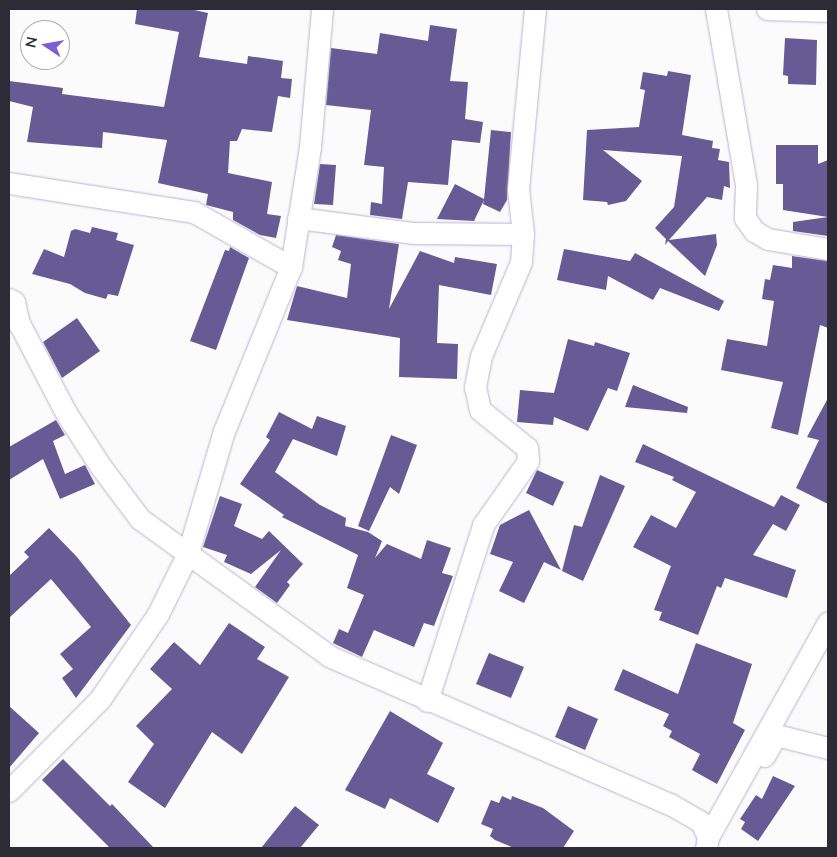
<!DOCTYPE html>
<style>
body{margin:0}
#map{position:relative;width:837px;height:857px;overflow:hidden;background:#fbfbfb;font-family:Lato,sans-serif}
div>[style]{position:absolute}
.building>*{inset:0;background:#665b94}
.roads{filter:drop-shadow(0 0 1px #b8b4d2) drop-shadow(0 0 1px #b8b4d2)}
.minor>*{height:21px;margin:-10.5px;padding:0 10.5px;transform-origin:10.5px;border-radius:10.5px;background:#fff}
span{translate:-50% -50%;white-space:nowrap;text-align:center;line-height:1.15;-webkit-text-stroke:5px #fff;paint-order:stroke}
.frame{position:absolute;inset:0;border:10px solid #2c2b36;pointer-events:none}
.north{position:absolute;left:20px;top:20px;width:50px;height:50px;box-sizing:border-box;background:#fff;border:1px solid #abaaaf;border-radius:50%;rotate:282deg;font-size:14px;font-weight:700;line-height:20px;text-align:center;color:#2c2b36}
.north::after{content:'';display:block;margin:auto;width:18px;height:22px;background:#7f5dd8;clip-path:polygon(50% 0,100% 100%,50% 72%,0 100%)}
</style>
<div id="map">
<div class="building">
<div style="clip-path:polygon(137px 9px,190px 9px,208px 13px,199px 57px,247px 64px,248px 56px,283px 61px,281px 78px,292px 79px,290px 98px,278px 96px,272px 132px,242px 129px,237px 141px,230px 141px,228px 173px,272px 182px,267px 214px,281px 216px,276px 238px,260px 235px,233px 220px,233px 212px,206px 205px,208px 194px,158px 183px,167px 140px,103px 132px,102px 148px,27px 142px,33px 107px,9px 101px,9px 81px,63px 88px,62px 94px,164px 107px,179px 32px,135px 24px)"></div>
<div style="clip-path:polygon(430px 25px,457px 29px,450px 81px,468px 82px,465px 119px,483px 122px,480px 143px,452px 140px,448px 185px,408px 182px,402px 219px,370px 215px,371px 202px,382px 204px,384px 167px,364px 165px,371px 110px,326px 105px,331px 48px,377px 54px,380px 33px,428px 41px)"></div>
<div style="clip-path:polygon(785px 38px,817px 40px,816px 85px,788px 84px,788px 76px,783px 75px)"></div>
<div style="clip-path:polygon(668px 71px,691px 75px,682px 135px,713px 141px,712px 148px,720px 149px,718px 160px,729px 162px,730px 188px,724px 186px,722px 200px,707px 197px,669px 240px,716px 234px,717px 245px,705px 276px,668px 241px,665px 245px,666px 239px,655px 228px,674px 207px,682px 156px,603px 150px,642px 181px,626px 201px,608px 205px,607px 202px,583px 200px,587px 130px,639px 127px,645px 90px,640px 89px,643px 72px,667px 76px)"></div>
<div style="clip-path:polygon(491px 130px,511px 132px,507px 200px,500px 212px,483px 204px,484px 200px,474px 221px,437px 219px,455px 184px,484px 199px)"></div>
<div style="clip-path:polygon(776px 145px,818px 145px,818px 164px,828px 160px,828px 217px,783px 210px,783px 184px,776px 184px)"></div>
<div style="clip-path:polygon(320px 164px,336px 165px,333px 205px,314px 204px)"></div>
<div style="clip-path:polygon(828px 217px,828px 236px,793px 231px,793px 222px)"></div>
<div style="clip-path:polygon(92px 227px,118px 233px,116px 240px,134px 245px,118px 296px,108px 294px,106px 299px,85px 293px,70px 284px,32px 274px,44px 249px,64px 257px,71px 231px,75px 229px,90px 233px)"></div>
<div style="clip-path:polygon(336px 235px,399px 244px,389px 309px,420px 251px,454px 263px,455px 257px,497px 264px,491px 295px,439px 285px,437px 343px,458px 344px,457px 379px,399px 377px,400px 338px,287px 320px,297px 286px,347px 298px,351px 264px,338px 260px,341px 251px,332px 247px)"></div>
<div style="clip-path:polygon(230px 247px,249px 258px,216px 350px,190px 341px,225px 250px,229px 251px)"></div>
<div style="clip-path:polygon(564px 249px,630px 261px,635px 253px,724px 301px,719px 311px,660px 288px,653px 300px,608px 276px,606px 290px,557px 280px)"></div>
<div style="clip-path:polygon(792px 256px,828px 261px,828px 328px,820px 325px,798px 435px,771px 428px,783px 382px,721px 370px,727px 339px,767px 346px,774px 301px,762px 299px,765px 279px,770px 280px,773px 265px,792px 268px)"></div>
<div style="clip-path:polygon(77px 318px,100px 351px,62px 378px,43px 342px)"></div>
<div style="clip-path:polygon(568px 339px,594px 346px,595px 342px,630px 353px,617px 391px,608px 388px,588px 431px,554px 417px,553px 425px,517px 422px,520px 390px,554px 393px)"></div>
<div style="clip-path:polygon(633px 385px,688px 407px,687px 413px,625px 407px)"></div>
<div style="clip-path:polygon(828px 398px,828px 504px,796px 488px,819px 440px,807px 437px)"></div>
<div style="clip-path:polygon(279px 412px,312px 429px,317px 416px,346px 426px,337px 456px,293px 439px,275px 472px,320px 505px,346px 518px,345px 526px,368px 532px,382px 541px,375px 558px,387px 544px,421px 559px,427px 540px,451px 548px,442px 573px,453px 576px,434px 626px,424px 623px,414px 647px,374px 630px,362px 657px,333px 643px,339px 629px,348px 633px,364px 595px,347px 588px,358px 555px,282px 517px,284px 515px,240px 484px,270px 440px,266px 437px)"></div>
<div style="clip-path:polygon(56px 420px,65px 435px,53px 441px,65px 474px,85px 465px,95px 484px,60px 499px,43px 459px,9px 480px,9px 447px)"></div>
<div style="clip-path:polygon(391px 435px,417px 445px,399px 494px,390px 487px,369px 531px,358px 526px)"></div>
<div style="clip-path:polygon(643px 444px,774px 507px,781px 495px,800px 505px,786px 531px,773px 524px,753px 555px,796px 570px,787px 598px,725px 578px,721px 588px,717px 586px,698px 635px,659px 620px,662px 612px,654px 610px,671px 566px,633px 547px,651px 515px,676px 528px,696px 492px,672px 480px,674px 477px,635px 462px)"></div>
<div style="clip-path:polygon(537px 470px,564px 482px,553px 506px,526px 493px)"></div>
<div style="clip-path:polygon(600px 475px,625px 486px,583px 581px,562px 571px,574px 525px,582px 527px)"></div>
<div style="clip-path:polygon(220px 496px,242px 504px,234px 526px,262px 539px,269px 531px,303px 564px,287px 582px,290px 585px,277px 603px,255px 587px,281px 550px,251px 574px,224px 562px,227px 555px,203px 547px)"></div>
<div style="clip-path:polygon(529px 510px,561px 570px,544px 562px,524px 603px,499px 591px,513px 562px,490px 554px,500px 525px)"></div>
<div style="clip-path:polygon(49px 528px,77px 557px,131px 625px,76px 698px,62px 678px,73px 669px,60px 654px,91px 627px,51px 579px,9px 618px,9px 576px,29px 557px,24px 552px)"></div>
<div style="clip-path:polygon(229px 623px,265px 647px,257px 659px,289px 677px,242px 754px,212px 732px,165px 808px,128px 782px,154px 744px,136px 726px,172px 689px,150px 669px,174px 642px,200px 665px)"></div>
<div style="clip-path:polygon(696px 643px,752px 664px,733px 723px,745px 730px,717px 784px,692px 770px,700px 754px,669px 737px,672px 731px,663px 726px,669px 714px,614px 690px,623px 669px,678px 694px)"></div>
<div style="clip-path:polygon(489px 653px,524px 667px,511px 698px,476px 684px)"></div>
<div style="clip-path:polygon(9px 706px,39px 733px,9px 768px)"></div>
<div style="clip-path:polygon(568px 706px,598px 719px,585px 750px,555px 737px)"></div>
<div style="clip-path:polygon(390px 711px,443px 743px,427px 774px,455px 788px,438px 823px,390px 798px,385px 809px,345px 790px)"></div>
<div style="clip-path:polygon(63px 759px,110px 806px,112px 804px,154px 848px,110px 848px,42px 780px)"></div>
<div style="clip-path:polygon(773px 776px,795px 786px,758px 841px,741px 829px,745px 822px,740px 819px,756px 795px,762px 799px)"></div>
<div style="clip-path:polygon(502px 796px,511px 800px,512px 796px,543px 808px,574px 831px,563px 848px,514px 848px,495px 840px,490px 836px,493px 829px,481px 824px,491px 800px,499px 803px)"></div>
<div style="clip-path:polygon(295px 806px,319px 825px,300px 848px,261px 848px)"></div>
</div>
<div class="roads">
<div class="minor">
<div style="left:716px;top:9px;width:179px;rotate:80.3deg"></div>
<div style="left:746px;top:185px;width:33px;rotate:92deg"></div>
<div style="left:745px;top:218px;width:16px;rotate:55deg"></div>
<div style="left:754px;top:231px;width:16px;rotate:30deg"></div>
<div style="left:768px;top:239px;width:61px;rotate:9.5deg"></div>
<div style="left:767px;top:9px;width:61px;rotate:1.9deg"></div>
<div style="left:9px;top:183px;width:187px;rotate:8.9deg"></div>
<div style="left:194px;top:212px;width:112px;rotate:29.6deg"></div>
<div style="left:298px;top:218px;width:117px;rotate:7.4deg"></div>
<div style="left:414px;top:233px;width:109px;rotate:0.5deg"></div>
<div style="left:9px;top:299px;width:6px;rotate:31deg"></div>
<div style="left:14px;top:302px;width:22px;rotate:77deg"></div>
<div style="left:19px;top:323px;width:102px;rotate:62.4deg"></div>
<div style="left:66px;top:413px;width:64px;rotate:57.1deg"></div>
<div style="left:101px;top:467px;width:65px;rotate:53.1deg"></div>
<div style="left:140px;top:519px;width:233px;rotate:35.9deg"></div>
<div style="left:329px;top:656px;width:372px;rotate:23.5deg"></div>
<div style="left:670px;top:804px;width:36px;rotate:30deg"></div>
<div style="left:701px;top:822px;width:17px;rotate:65deg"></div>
<div style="left:708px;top:837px;width:11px;rotate:100deg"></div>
<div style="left:427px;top:701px;width:185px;rotate:-72.3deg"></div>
<div style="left:483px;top:525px;width:78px;rotate:-54.9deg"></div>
<div style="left:528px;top:461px;width:13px;rotate:-94deg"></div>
<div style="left:527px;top:448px;width:60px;rotate:-141deg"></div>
<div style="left:480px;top:410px;width:24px;rotate:-102deg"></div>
<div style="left:475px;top:387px;width:32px;rotate:-79deg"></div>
<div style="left:481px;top:356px;width:102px;rotate:-66.9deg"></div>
<div style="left:521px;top:262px;width:28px;rotate:-86deg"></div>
<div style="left:523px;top:234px;width:45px;rotate:-96.3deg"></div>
<div style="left:518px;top:189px;width:181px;rotate:-84.6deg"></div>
<div style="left:764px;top:756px;width:24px;rotate:-60deg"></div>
<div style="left:776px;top:735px;width:54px;rotate:14deg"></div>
<div style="left:9px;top:791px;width:129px;rotate:-45.3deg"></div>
<div style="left:100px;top:699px;width:103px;rotate:-55.7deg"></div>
<div style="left:158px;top:614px;width:68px;rotate:-63.8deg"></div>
<div style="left:188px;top:553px;width:127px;rotate:-73.6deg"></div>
<div style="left:224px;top:431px;width:177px;rotate:-67.8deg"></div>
<div style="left:291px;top:267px;width:121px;rotate:-81deg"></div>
<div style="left:310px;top:147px;width:139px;rotate:-85deg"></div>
<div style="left:708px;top:837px;width:246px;rotate:-60.8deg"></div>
</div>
</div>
<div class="frame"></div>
<div class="north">N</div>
</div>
